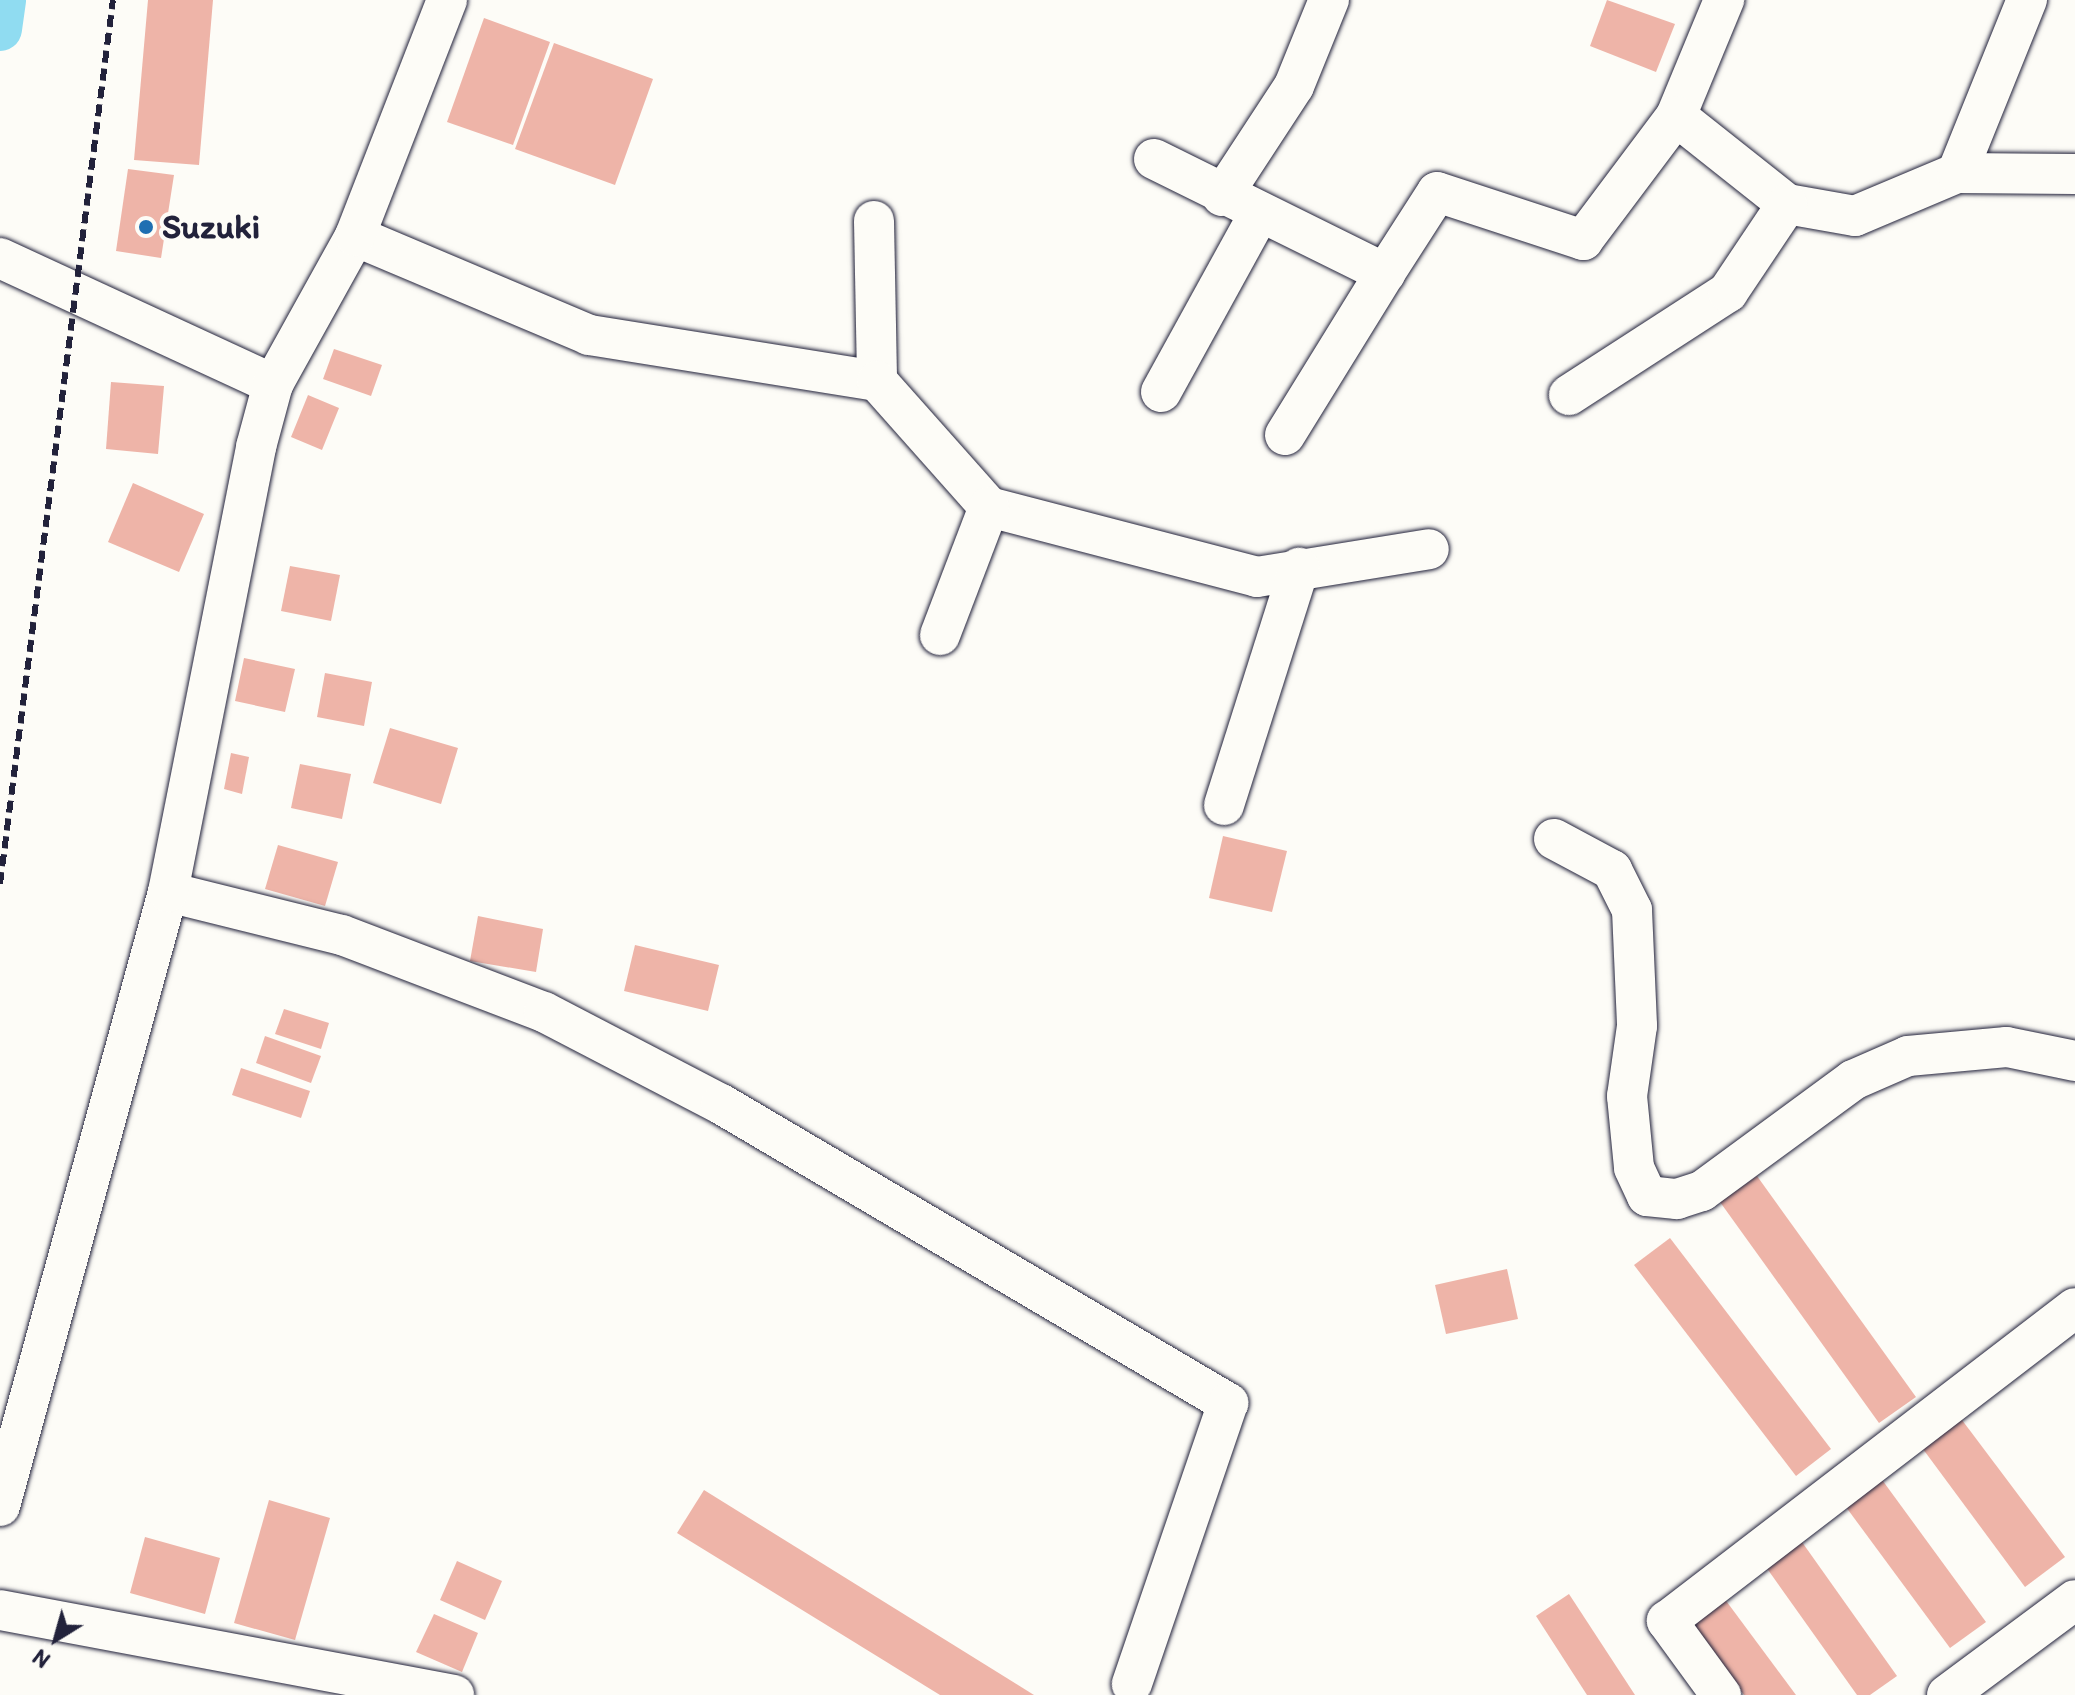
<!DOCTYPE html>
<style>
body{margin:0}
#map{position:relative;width:2075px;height:1695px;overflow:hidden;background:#fdfcf7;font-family:Itim,sans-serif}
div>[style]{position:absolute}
.canal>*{height:44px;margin:-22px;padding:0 22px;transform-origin:22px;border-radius:22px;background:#90dcf1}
.building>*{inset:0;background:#eeb4a8}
.roads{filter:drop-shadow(0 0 2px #22223b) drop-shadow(0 0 2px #22223b)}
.minor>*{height:40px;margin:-20px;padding:0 20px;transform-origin:20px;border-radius:20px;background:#fdfcf7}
.rail>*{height:6px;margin-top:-3px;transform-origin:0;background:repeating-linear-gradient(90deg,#22223b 0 12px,transparent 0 18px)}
.dots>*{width:22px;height:22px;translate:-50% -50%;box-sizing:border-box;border:4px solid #fdfcf7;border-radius:50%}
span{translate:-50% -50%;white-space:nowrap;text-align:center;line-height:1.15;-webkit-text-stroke:8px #fdfcf7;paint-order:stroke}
.poi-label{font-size:34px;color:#22223b;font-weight:700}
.left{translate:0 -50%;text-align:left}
.north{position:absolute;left:16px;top:1599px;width:80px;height:80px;-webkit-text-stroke:6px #fdfcf7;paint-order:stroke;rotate:217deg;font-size:22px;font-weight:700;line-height:32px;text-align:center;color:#22223b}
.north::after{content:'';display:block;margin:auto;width:28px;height:36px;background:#22223b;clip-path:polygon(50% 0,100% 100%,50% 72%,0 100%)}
</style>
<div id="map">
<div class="canal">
<div style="left:0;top:29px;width:29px;rotate:-82deg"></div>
</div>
<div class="building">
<div style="clip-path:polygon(148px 0,213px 0,199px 165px,134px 160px)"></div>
<div style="clip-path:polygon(1607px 0,1675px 24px,1656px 72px,1590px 46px)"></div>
<div style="clip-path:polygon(484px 18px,550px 42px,513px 145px,447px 122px)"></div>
<div style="clip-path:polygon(554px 43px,653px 79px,615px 185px,515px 149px)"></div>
<div style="clip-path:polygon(128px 169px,174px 175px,161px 258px,116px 251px)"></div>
<div style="clip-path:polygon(334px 349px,382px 365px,371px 396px,323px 379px)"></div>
<div style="clip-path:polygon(111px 382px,164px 386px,158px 454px,106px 449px)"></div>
<div style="clip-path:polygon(308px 395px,339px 408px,322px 450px,291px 437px)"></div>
<div style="clip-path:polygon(133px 483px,204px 514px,179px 572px,108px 542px)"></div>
<div style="clip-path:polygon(290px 566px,340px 575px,331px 621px,281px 611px)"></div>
<div style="clip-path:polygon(244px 658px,295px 669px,285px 712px,235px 701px)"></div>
<div style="clip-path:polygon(325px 673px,372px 682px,364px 726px,317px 717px)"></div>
<div style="clip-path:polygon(390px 728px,458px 748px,441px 804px,373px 783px)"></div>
<div style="clip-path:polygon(231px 753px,249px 757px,242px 794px,224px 789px)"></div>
<div style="clip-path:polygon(300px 764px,351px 774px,342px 819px,291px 808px)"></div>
<div style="clip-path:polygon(1223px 836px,1287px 851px,1272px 912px,1209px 898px)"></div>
<div style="clip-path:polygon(278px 845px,338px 862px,325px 906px,265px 889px)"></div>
<div style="clip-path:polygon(478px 916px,543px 929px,536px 972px,470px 961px)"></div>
<div style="clip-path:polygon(635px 945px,719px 965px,708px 1011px,624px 991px)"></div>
<div style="clip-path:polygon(284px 1009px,329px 1023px,321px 1049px,275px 1034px)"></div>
<div style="clip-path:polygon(265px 1036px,321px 1056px,311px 1083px,256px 1063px)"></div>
<div style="clip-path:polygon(241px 1068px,310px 1091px,301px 1118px,232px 1095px)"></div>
<div style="clip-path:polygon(1757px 1176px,1916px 1397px,1879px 1423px,1720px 1202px)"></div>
<div style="clip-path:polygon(1670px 1238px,1831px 1449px,1796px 1476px,1634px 1265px)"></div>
<div style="clip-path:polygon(1507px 1269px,1518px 1319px,1446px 1334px,1435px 1285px)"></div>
<div style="clip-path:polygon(1956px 1412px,2065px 1557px,2025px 1587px,1917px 1441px)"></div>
<div style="clip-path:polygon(1880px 1477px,1986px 1622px,1950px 1648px,1843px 1503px)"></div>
<div style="clip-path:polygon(704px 1490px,1034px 1695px,940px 1695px,677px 1533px)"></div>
<div style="clip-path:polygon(269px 1500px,330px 1518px,295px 1640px,234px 1623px)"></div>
<div style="clip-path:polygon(1797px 1535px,1897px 1676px,1870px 1695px,1857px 1695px,1761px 1560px)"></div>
<div style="clip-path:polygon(145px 1537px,220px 1558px,205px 1614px,130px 1593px)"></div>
<div style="clip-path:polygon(457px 1561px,502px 1581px,485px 1620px,440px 1600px)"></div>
<div style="clip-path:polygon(1569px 1594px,1635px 1695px,1587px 1695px,1536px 1616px)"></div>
<div style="clip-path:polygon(1724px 1598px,1796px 1695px,1744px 1695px,1690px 1623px)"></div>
<div style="clip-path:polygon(434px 1614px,478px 1633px,462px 1672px,416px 1652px)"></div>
</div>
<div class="roads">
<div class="minor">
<div style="left:1676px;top:116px;width:126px;rotate:-67.5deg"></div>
<div style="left:1154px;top:159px;width:258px;rotate:26.3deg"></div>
<div style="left:1385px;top:273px;width:96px;rotate:-57.3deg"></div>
<div style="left:1437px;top:192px;width:154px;rotate:18.2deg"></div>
<div style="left:1583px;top:240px;width:155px;rotate:-53.1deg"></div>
<div style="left:1676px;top:116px;width:142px;rotate:38.4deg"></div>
<div style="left:1787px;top:204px;width:69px;rotate:10deg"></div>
<div style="left:1855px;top:216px;width:111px;rotate:-22.9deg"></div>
<div style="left:1957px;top:173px;width:118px;rotate:0.5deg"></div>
<div style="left:1957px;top:173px;width:187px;rotate:-68deg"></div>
<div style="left:1222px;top:196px;width:131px;rotate:-56.8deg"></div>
<div style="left:1294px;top:86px;width:93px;rotate:-67.9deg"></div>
<div style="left:874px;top:221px;width:160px;rotate:88.9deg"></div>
<div style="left:355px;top:236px;width:254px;rotate:22.9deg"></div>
<div style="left:589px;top:335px;width:292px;rotate:9.1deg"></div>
<div style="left:877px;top:381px;width:169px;rotate:48.4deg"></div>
<div style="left:989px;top:507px;width:277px;rotate:14.6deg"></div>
<div style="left:1257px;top:577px;width:174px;rotate:-9.2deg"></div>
<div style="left:0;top:258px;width:301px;rotate:24.8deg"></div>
<div style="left:1161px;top:392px;width:203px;rotate:-61.2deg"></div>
<div style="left:1569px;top:395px;width:189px;rotate:-32.9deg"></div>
<div style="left:1728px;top:292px;width:106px;rotate:-56.2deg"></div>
<div style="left:1285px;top:435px;width:190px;rotate:-58.3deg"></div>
<div style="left:940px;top:635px;width:137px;rotate:-69.1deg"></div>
<div style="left:1224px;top:805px;width:249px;rotate:-72.4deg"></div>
<div style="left:1554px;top:839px;width:66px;rotate:28.1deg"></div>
<div style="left:1612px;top:870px;width:45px;rotate:63.4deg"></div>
<div style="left:1632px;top:910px;width:116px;rotate:87.5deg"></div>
<div style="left:1637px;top:1026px;width:71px;rotate:98.1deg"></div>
<div style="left:1627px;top:1096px;width:72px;rotate:84.4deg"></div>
<div style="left:1634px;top:1168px;width:31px;rotate:65deg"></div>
<div style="left:1647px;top:1196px;width:30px;rotate:6deg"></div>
<div style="left:1677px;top:1199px;width:26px;rotate:-18deg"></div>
<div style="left:1702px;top:1191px;width:187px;rotate:-36.3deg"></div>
<div style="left:1853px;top:1080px;width:60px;rotate:-23.6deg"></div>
<div style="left:1908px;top:1056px;width:99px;rotate:-5.2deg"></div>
<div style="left:2007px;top:1047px;width:69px;rotate:11.6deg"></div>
<div style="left:168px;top:892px;width:179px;rotate:13.9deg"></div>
<div style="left:342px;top:935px;width:216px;rotate:20.9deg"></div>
<div style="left:544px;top:1012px;width:199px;rotate:27.5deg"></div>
<div style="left:721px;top:1104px;width:589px;rotate:30.53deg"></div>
<div style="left:1228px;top:1403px;width:297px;rotate:108.9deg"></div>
<div style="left:0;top:1506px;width:637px;rotate:-74.7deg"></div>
<div style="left:168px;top:892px;width:454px;rotate:-78.8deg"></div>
<div style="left:256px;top:447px;width:65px;rotate:-74.9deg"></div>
<div style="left:273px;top:384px;width:169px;rotate:-61deg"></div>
<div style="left:355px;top:236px;width:253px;rotate:-68.7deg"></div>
<div style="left:0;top:1610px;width:462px;rotate:10.6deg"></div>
<div style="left:1721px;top:1695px;width:92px;rotate:-126.1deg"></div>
<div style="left:1667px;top:1621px;width:514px;rotate:-37.49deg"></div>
<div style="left:1947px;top:1695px;width:159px;rotate:-36.6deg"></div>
</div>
</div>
<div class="rail">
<div style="left:0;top:884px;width:891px;rotate:-82.72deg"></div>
</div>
<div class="dots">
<div style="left:146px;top:227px;background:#1f6fb2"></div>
</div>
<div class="poi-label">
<span class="left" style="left:162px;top:227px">Suzuki</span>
</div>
<div class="north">N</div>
</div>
